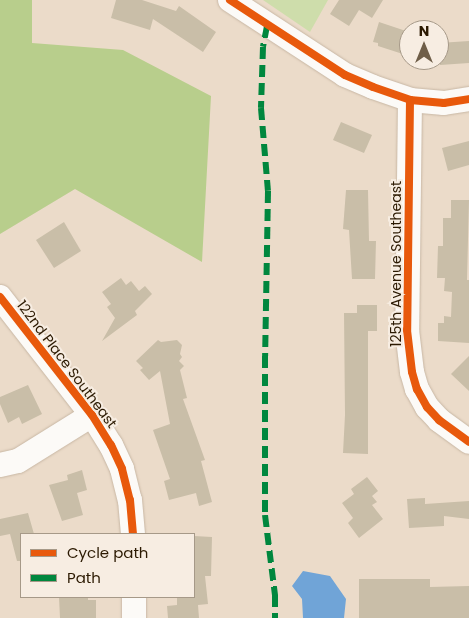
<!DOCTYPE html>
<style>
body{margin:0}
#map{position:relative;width:469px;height:618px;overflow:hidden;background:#ebdbc9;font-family:Poppins,sans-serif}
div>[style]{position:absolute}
.green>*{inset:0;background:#ceddab}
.forest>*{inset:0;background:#b8ce8c}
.water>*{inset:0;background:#70a4d7}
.building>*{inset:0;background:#c9bea8}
.roads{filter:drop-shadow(0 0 1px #c8b7a4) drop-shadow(0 0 1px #c8b7a4)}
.minor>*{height:24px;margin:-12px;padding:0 12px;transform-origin:12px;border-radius:12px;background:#fcfaf7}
.quiet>*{height:6px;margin-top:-3px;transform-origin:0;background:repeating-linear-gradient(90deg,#00873e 0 12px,transparent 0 18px)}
.cycleway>*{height:8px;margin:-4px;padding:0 4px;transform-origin:4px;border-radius:4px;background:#e8590c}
span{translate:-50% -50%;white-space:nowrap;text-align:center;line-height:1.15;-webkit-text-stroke:4px #f7ede2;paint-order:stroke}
.street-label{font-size:14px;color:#2c1a02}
.legend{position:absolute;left:20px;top:533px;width:175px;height:65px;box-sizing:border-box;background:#f7ede2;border:1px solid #a69988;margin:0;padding:6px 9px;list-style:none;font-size:15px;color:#2c1a02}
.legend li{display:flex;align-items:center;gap:10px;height:25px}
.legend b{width:25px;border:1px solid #a69988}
.north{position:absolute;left:399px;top:20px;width:50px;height:50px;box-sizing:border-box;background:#f7ede2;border:1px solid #a69988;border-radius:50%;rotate:0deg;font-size:14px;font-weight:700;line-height:20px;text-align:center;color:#2c1a02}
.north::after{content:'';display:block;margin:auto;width:18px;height:22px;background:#6f5e48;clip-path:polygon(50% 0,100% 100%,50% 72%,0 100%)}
</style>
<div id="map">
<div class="green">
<div style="clip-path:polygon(263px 0,328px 0,310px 32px)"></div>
</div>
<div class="forest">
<div style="clip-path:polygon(0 0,32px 0,32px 43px,123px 50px,211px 96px,202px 262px,75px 189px,0 234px)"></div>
</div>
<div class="water">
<div style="clip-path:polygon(303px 571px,330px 576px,346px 599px,344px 618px,303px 618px,302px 599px,292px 586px)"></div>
</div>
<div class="building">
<div style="clip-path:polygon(116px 0,142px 0,176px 11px,179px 6px,216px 32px,203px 52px,153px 19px,150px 30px,111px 18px)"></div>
<div style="clip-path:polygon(339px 0,383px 0,372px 18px,359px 10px,349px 26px,330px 14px)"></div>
<div style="clip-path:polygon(379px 22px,409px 32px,409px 56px,378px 46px,378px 43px,373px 42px)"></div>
<div style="clip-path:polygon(469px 41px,469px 63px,440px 65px,439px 43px)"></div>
<div style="clip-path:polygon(341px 122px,372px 135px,364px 153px,333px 140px)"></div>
<div style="clip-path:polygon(469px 141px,469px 165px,448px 171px,442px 148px)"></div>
<div style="clip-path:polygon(346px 190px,368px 190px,369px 241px,376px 241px,375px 279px,352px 279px,349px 230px,343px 229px)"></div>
<div style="clip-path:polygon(451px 200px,469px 200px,467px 280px,469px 280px,469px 343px,438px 341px,438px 323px,444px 323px,444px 316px,451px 317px,452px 292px,444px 291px,445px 278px,437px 278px,438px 246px,443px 246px,443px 218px,451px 218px)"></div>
<div style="clip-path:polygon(64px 222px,81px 251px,54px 268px,36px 240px)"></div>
<div style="clip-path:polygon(121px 278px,126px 285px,131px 281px,139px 291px,145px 286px,152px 294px,135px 311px,137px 315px,102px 341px,115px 318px,107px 307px,111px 304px,102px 292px)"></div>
<div style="clip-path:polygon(357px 305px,377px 305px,377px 331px,368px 331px,368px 454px,343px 453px,345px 415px,344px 313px,357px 313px)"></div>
<div style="clip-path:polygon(158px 340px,161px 342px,177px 340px,182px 345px,180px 354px,182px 357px,179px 361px,184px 366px,180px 370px,187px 398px,183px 399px,205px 460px,201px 461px,212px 502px,199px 506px,196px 493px,169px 500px,164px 481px,170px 479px,153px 430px,170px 424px,160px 371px,149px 380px,140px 370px,143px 368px,136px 361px)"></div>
<div style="clip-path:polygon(469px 356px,469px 391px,451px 374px)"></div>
<div style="clip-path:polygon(28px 385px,42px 414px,22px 424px,19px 417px,8px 423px,0 404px,0 397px)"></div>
<div style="clip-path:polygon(82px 470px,87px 490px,77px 493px,83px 515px,62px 521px,49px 485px,68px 480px,67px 475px)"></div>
<div style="clip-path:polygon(367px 477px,378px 491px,372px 496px,377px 502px,372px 505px,383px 519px,359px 538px,348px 523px,353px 518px,342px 503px,354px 494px,351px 489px)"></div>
<div style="clip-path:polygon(425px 498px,425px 504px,469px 501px,469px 519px,444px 516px,444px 526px,409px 528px,407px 499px)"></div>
<div style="clip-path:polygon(28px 513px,34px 534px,21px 534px,21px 561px,17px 561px,10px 534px,0 536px,0 519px)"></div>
<div style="clip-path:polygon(194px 536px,212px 537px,211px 576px,205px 576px,208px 604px,198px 605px,199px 618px,168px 618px,167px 606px,177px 605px,177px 597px,194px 597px)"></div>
<div style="clip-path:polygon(359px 579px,430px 579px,430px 587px,469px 586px,469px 618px,359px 618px)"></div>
<div style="clip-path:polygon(59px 597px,88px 597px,88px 600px,96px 600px,96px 618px,60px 618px)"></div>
</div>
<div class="roads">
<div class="minor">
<div style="left:230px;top:0;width:137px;rotate:33.1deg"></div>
<div style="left:345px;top:75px;width:30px;rotate:23deg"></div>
<div style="left:373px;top:87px;width:39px;rotate:19deg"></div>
<div style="left:410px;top:100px;width:34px;rotate:5deg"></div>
<div style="left:444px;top:103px;width:25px;rotate:-9deg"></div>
<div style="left:410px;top:100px;width:230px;rotate:90.7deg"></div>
<div style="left:407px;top:330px;width:42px;rotate:83.2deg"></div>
<div style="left:412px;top:372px;width:18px;rotate:74deg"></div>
<div style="left:417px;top:389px;width:21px;rotate:61deg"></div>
<div style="left:427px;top:407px;width:18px;rotate:47deg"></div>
<div style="left:439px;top:420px;width:37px;rotate:36deg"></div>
<div style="left:0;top:297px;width:150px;rotate:52.1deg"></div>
<div style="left:92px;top:415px;width:36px;rotate:58deg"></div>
<div style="left:111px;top:445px;width:26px;rotate:65deg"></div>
<div style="left:122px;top:469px;width:32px;rotate:76deg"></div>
<div style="left:130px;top:500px;width:34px;rotate:85deg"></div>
<div style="left:0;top:465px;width:18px;rotate:-13deg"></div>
<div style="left:18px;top:461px;width:87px;rotate:-31.9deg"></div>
<div style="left:134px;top:597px;width:21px;rotate:90deg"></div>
</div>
</div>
<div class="quiet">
<div style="left:267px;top:26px;width:21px;rotate:101deg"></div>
<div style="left:263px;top:47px;width:61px;rotate:91.9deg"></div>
<div style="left:261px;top:108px;width:83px;rotate:85.2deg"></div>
<div style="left:268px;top:191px;width:165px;rotate:91deg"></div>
<div style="left:265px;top:356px;width:159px;rotate:90deg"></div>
<div style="left:265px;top:515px;width:81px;rotate:82.9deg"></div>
<div style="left:275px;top:595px;width:23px;rotate:90deg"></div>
</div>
<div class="cycleway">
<div style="left:230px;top:0;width:137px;rotate:33.1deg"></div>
<div style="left:345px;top:75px;width:30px;rotate:23deg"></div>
<div style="left:373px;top:87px;width:39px;rotate:19deg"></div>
<div style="left:410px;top:100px;width:34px;rotate:5deg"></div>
<div style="left:444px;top:103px;width:25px;rotate:-9deg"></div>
<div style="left:410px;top:100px;width:230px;rotate:90.7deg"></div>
<div style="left:407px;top:330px;width:42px;rotate:83.2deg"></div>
<div style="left:412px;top:372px;width:18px;rotate:74deg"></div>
<div style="left:417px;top:389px;width:21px;rotate:61deg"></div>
<div style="left:427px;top:407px;width:18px;rotate:47deg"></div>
<div style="left:439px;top:420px;width:37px;rotate:36deg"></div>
<div style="left:0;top:297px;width:150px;rotate:52.1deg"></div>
<div style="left:92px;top:415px;width:36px;rotate:58deg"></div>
<div style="left:111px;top:445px;width:26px;rotate:65deg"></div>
<div style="left:122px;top:469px;width:32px;rotate:76deg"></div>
<div style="left:130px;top:500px;width:34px;rotate:85deg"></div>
</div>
<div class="street-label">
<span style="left:396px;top:264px;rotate:-90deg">125th Avenue Southeast</span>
<span style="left:67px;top:364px;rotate:53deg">122nd Place Southeast</span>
</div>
<ul class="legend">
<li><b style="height:6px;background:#e8590c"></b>Cycle path</li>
<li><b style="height:6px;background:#00873e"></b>Path</li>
</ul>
<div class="north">N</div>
</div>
